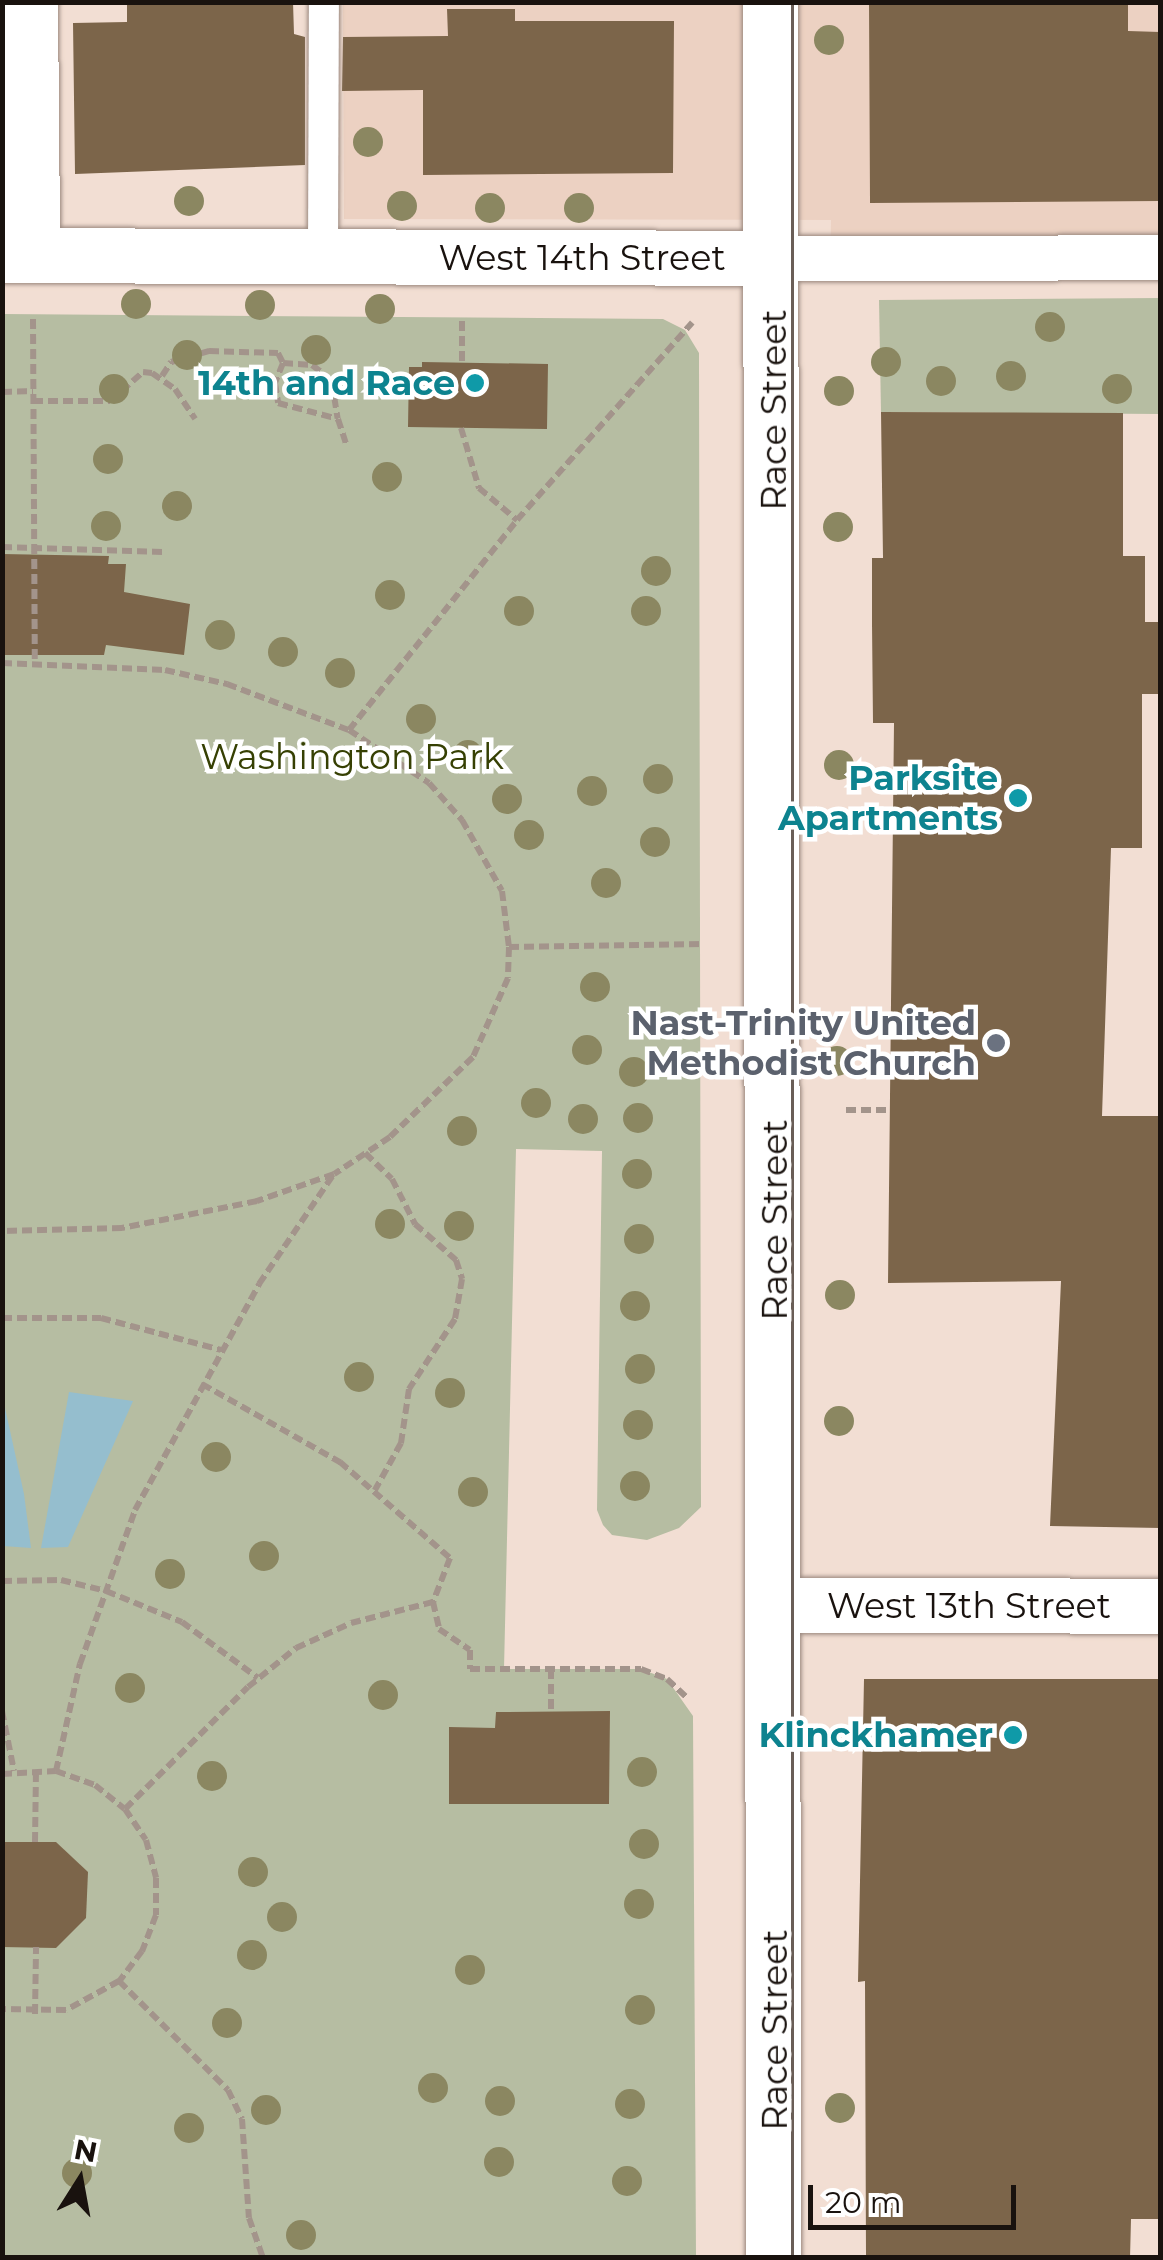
<!DOCTYPE html>
<style>
body{margin:0}
#map{position:relative;width:1163px;height:2260px;overflow:hidden;background:#f2ded3;font-family:Montserrat,sans-serif}
div>[style]{position:absolute}
.built>*{inset:0;background:#ecd1c2}
.green>*{inset:0;background:#b6bda2}
.water>*{inset:0;background:#95bece}
.building>*{inset:0;background:#7c654a}
.path>*{height:6px;margin-top:-3px;transform-origin:0;background:repeating-linear-gradient(90deg,#a3948b 0 10px,transparent 0 15px)}
.roads{filter:drop-shadow(0 0 2px #9b897f) drop-shadow(0 0 2px #9b897f)}
.service>*{height:30px;margin:-15px;padding:0 15px;transform-origin:15px;border-radius:15px;background:#fff}
.pedestrian>*{height:45px;margin:-22.5px;padding:0 22.5px;transform-origin:22.5px;border-radius:22.5px;background:#fff}
.minor>*{height:55px;margin:-27.5px;padding:0 27.5px;transform-origin:27.5px;border-radius:27.5px;background:#fff}
.tertiary>*{height:55px;margin:-27.5px;padding:0 27.5px;transform-origin:27.5px;border-radius:27.5px;background:#fff}
.tram>*{height:2.5px;margin:-1.25px;padding:0 1.25px;transform-origin:1.25px;border-radius:1.25px;background:#6a5e57}
.trees>*{width:30px;height:30px;margin:-15px;border-radius:50%;background:#8b8761}
.dots>*{width:28px;height:28px;translate:-50% -50%;box-sizing:border-box;border:5px solid #fff;border-radius:50%}
span{translate:-50% -50%;white-space:nowrap;text-align:center;line-height:1.15;-webkit-text-stroke:9px #fff;paint-order:stroke}
.street-label{font-size:35px;color:#19120e}
.culture-label{font-size:35px;color:#0d838f;font-weight:700}
.right{translate:-100% -50%;text-align:right}
.park-label{font-size:35px;color:#364003}
.worship-label{font-size:35px;color:#5b616d;font-weight:700}
.frame{position:absolute;inset:0;border:5px solid #19120e;pointer-events:none}
.north{position:absolute;left:30px;top:2130px;width:100px;height:100px;-webkit-text-stroke:8px #fff;paint-order:stroke;rotate:11deg;font-size:28px;font-weight:700;line-height:40px;text-align:center;color:#19120e}
.north::after{content:'';display:block;margin:auto;width:35px;height:45px;background:#19120e;clip-path:polygon(50% 0,100% 100%,50% 72%,0 100%)}
.scale{position:absolute;left:808px;top:2185px;width:208px;height:45px;box-sizing:border-box;border:5px solid #19120e;border-top:0;padding-left:12px;font-size:30px;line-height:35px;white-space:nowrap;color:#19120e;-webkit-text-stroke:8px #fff;paint-order:stroke}
</style>
<div id="map">
<div class="built">
<div style="clip-path:polygon(343px 3px,1160px 3px,1160px 278px,830px 277px,831px 220px,344px 219px)"></div>
</div>
<div class="green">
<div style="clip-path:polygon(1160px 298px,1160px 414px,881px 412px,879px 300px)"></div>
<div style="clip-path:polygon(3px 314px,663px 319px,685px 330px,699px 353px,701px 1507px,679px 1528px,647px 1540px,612px 1535px,603px 1525px,597px 1510px,602px 1151px,516px 1149px,504px 1669px,641px 1669px,667px 1679px,693px 1716px,696px 2257px,3px 2257px)"></div>
</div>
<div class="water">
<div style="clip-path:polygon(69px 1392px,133px 1401px,68px 1547px,41px 1548px)"></div>
<div style="clip-path:polygon(3px 1399px,24px 1494px,31px 1548px,3px 1546px)"></div>
</div>
<div class="building">
<div style="clip-path:polygon(127px 2px,293px 2px,294px 34px,305px 37px,305px 165px,75px 174px,73px 23px,127px 22px)"></div>
<div style="clip-path:polygon(869px 2px,1128px 2px,1128px 31px,1160px 32px,1160px 201px,870px 203px)"></div>
<div style="clip-path:polygon(447px 9px,515px 9px,515px 21px,674px 21px,673px 173px,423px 175px,423px 90px,342px 91px,343px 37px,448px 36px)"></div>
<div style="clip-path:polygon(422px 362px,548px 364px,547px 429px,408px 427px,409px 367px,422px 367px)"></div>
<div style="clip-path:polygon(881px 412px,1123px 413px,1123px 556px,1145px 556px,1145px 622px,1160px 622px,1160px 694px,1142px 694px,1142px 848px,1111px 848px,1102px 1116px,1160px 1116px,1160px 1528px,1050px 1526px,1061px 1281px,888px 1283px,894px 723px,873px 723px,872px 624px,872px 558px,883px 558px)"></div>
<div style="clip-path:polygon(2px 554px,109px 556px,108px 564px,126px 564px,124px 592px,190px 604px,184px 655px,106px 645px,104px 655px,2px 655px)"></div>
<div style="clip-path:polygon(864px 1679px,1160px 1679px,1160px 2219px,1131px 2219px,1130px 2258px,866px 2258px,865px 1981px,858px 1982px)"></div>
<div style="clip-path:polygon(610px 1711px,609px 1804px,449px 1804px,449px 1727px,495px 1728px,496px 1712px)"></div>
<div style="clip-path:polygon(2px 1842px,56px 1842px,88px 1872px,86px 1918px,56px 1948px,2px 1947px)"></div>
</div>
<div class="path">
<div style="left:33px;top:319px;width:344px;rotate:89.7deg"></div>
<div style="left:462px;top:321px;width:41px;rotate:90deg"></div>
<div style="left:283px;top:363px;width:29px;rotate:4deg"></div>
<div style="left:312px;top:365px;width:15px;rotate:37deg"></div>
<div style="left:324px;top:374px;width:12px;rotate:48deg"></div>
<div style="left:332px;top:383px;width:36px;rotate:81deg"></div>
<div style="left:162px;top:376px;width:17px;rotate:-57deg"></div>
<div style="left:171px;top:362px;width:40px;rotate:-16deg"></div>
<div style="left:209px;top:351px;width:69px;rotate:1.7deg"></div>
<div style="left:278px;top:353px;width:11px;rotate:63deg"></div>
<div style="left:283px;top:363px;width:22px;rotate:112deg"></div>
<div style="left:275px;top:383px;width:20px;rotate:81deg"></div>
<div style="left:278px;top:403px;width:62px;rotate:14.9deg"></div>
<div style="left:338px;top:419px;width:28px;rotate:72deg"></div>
<div style="left:2px;top:392px;width:31px;rotate:-2deg"></div>
<div style="left:33px;top:401px;width:77px"></div>
<div style="left:110px;top:401px;width:44px;rotate:-41.3deg"></div>
<div style="left:143px;top:372px;width:9px;rotate:6deg"></div>
<div style="left:152px;top:373px;width:28px;rotate:35deg"></div>
<div style="left:175px;top:389px;width:36px;rotate:56deg"></div>
<div style="left:461px;top:428px;width:63px;rotate:73.3deg"></div>
<div style="left:479px;top:488px;width:50px;rotate:40.1deg"></div>
<div style="left:2px;top:547px;width:161px;rotate:1.8deg"></div>
<div style="left:2px;top:663px;width:163px;rotate:2.5deg"></div>
<div style="left:165px;top:670px;width:64px;rotate:12.7deg"></div>
<div style="left:227px;top:684px;width:130px;rotate:20.7deg"></div>
<div style="left:349px;top:730px;width:96px;rotate:33.5deg"></div>
<div style="left:429px;top:783px;width:50px;rotate:48.3deg"></div>
<div style="left:462px;top:820px;width:81px;rotate:60.6deg"></div>
<div style="left:502px;top:891px;width:56px;rotate:82.9deg"></div>
<div style="left:509px;top:947px;width:31px;rotate:92deg"></div>
<div style="left:508px;top:978px;width:86px;rotate:113.9deg"></div>
<div style="left:473px;top:1057px;width:115px;rotate:136.1deg"></div>
<div style="left:390px;top:1137px;width:67px;rotate:146.5deg"></div>
<div style="left:334px;top:1174px;width:82px;rotate:160.7deg"></div>
<div style="left:257px;top:1201px;width:138px;rotate:168.7deg"></div>
<div style="left:122px;top:1228px;width:120px;rotate:178.6deg"></div>
<div style="left:349px;top:730px;width:269px;rotate:-51.3deg"></div>
<div style="left:517px;top:520px;width:264px;rotate:-48.4deg"></div>
<div style="left:509px;top:947px;width:194px;rotate:-0.9deg"></div>
<div style="left:846px;top:1110px;width:42px"></div>
<div style="left:365px;top:1153px;width:37px;rotate:44deg"></div>
<div style="left:392px;top:1179px;width:51px;rotate:62.9deg"></div>
<div style="left:415px;top:1224px;width:55px;rotate:41.3deg"></div>
<div style="left:456px;top:1260px;width:20px;rotate:72deg"></div>
<div style="left:462px;top:1279px;width:41px;rotate:99.9deg"></div>
<div style="left:455px;top:1319px;width:84px;rotate:123.3deg"></div>
<div style="left:409px;top:1389px;width:55px;rotate:98.4deg"></div>
<div style="left:401px;top:1443px;width:54px;rotate:119deg"></div>
<div style="left:2px;top:1318px;width:99px"></div>
<div style="left:101px;top:1318px;width:124px;rotate:14.9deg"></div>
<div style="left:202px;top:1384px;width:159px;rotate:29.5deg"></div>
<div style="left:340px;top:1462px;width:146px;rotate:41.1deg"></div>
<div style="left:450px;top:1558px;width:47px;rotate:111.1deg"></div>
<div style="left:433px;top:1602px;width:28px;rotate:77deg"></div>
<div style="left:439px;top:1629px;width:37px;rotate:34deg"></div>
<div style="left:470px;top:1650px;width:19px;rotate:90deg"></div>
<div style="left:470px;top:1669px;width:171px"></div>
<div style="left:641px;top:1669px;width:28px;rotate:21deg"></div>
<div style="left:667px;top:1679px;width:26px;rotate:43deg"></div>
<div style="left:2px;top:1581px;width:59px;rotate:-1deg"></div>
<div style="left:61px;top:1580px;width:46px;rotate:13.7deg"></div>
<div style="left:106px;top:1591px;width:82px;rotate:22.2deg"></div>
<div style="left:182px;top:1622px;width:94px;rotate:36.4deg"></div>
<div style="left:551px;top:1669px;width:43px;rotate:90deg"></div>
<div style="left:2px;top:1711px;width:61px;rotate:78.7deg"></div>
<div style="left:56px;top:1771px;width:110px;rotate:-77.4deg"></div>
<div style="left:80px;top:1664px;width:164px;rotate:-70.3deg"></div>
<div style="left:135px;top:1510px;width:258px;rotate:-61.2deg"></div>
<div style="left:259px;top:1284px;width:132px;rotate:-55.8deg"></div>
<div style="left:2px;top:1774px;width:54px;rotate:-3.2deg"></div>
<div style="left:56px;top:1771px;width:41px;rotate:19.7deg"></div>
<div style="left:95px;top:1785px;width:38px;rotate:39deg"></div>
<div style="left:125px;top:1809px;width:37px;rotate:56deg"></div>
<div style="left:146px;top:1840px;width:39px;rotate:75deg"></div>
<div style="left:156px;top:1878px;width:37px;rotate:90deg"></div>
<div style="left:156px;top:1915px;width:39px;rotate:111deg"></div>
<div style="left:142px;top:1951px;width:38px;rotate:127deg"></div>
<div style="left:119px;top:1981px;width:60px;rotate:151.3deg"></div>
<div style="left:66px;top:2010px;width:64px;rotate:-179.1deg"></div>
<div style="left:125px;top:1809px;width:173px;rotate:-44.8deg"></div>
<div style="left:248px;top:1687px;width:62px;rotate:-39.1deg"></div>
<div style="left:296px;top:1648px;width:60px;rotate:-24.4deg"></div>
<div style="left:351px;top:1623px;width:85px;rotate:-14.4deg"></div>
<div style="left:35px;top:1842px;width:73px;rotate:-89.2deg"></div>
<div style="left:119px;top:1981px;width:154px;rotate:45deg"></div>
<div style="left:228px;top:2090px;width:32px;rotate:64deg"></div>
<div style="left:242px;top:2119px;width:99px;rotate:86deg"></div>
<div style="left:249px;top:2218px;width:42px;rotate:70.7deg"></div>
<div style="left:35px;top:2014px;width:67px;rotate:-89.1deg"></div>
</div>
<div class="roads">
<div class="service">
<div style="left:323px;top:256px;width:254px;rotate:-89.8deg"></div>
</div>
<div class="pedestrian">
<div style="left:773px;top:258px;width:387px;rotate:-0.1deg"></div>
</div>
<div class="minor">
<div style="left:30px;top:2px;width:253px;rotate:89.5deg"></div>
<div style="left:2px;top:255px;width:771px;rotate:0.22deg"></div>
</div>
<div class="tertiary">
<div style="left:770px;top:2px;width:2256px;rotate:89.92deg"></div>
<div style="left:777px;top:1605px;width:383px;rotate:0.1deg"></div>
</div>
</div>
<div class="tram">
<div style="left:792px;top:2258px;width:2256px;rotate:-90deg"></div>
</div>
<div class="trees">
<div style="left:829px;top:40px"></div>
<div style="left:368px;top:142px"></div>
<div style="left:189px;top:201px"></div>
<div style="left:402px;top:206px"></div>
<div style="left:490px;top:208px"></div>
<div style="left:579px;top:208px"></div>
<div style="left:136px;top:304px"></div>
<div style="left:260px;top:305px"></div>
<div style="left:380px;top:309px"></div>
<div style="left:1050px;top:327px"></div>
<div style="left:316px;top:350px"></div>
<div style="left:187px;top:355px"></div>
<div style="left:886px;top:362px"></div>
<div style="left:1011px;top:376px"></div>
<div style="left:941px;top:381px"></div>
<div style="left:114px;top:389px"></div>
<div style="left:1117px;top:389px"></div>
<div style="left:839px;top:391px"></div>
<div style="left:108px;top:459px"></div>
<div style="left:387px;top:477px"></div>
<div style="left:177px;top:506px"></div>
<div style="left:106px;top:526px"></div>
<div style="left:838px;top:527px"></div>
<div style="left:656px;top:571px"></div>
<div style="left:390px;top:595px"></div>
<div style="left:519px;top:611px"></div>
<div style="left:646px;top:611px"></div>
<div style="left:220px;top:635px"></div>
<div style="left:283px;top:652px"></div>
<div style="left:340px;top:673px"></div>
<div style="left:421px;top:719px"></div>
<div style="left:468px;top:755px"></div>
<div style="left:839px;top:765px"></div>
<div style="left:658px;top:779px"></div>
<div style="left:592px;top:791px"></div>
<div style="left:507px;top:799px"></div>
<div style="left:529px;top:835px"></div>
<div style="left:655px;top:842px"></div>
<div style="left:606px;top:883px"></div>
<div style="left:595px;top:987px"></div>
<div style="left:587px;top:1050px"></div>
<div style="left:837px;top:1061px"></div>
<div style="left:634px;top:1072px"></div>
<div style="left:536px;top:1103px"></div>
<div style="left:638px;top:1118px"></div>
<div style="left:583px;top:1119px"></div>
<div style="left:462px;top:1131px"></div>
<div style="left:637px;top:1174px"></div>
<div style="left:390px;top:1224px"></div>
<div style="left:459px;top:1226px"></div>
<div style="left:639px;top:1239px"></div>
<div style="left:840px;top:1295px"></div>
<div style="left:635px;top:1306px"></div>
<div style="left:640px;top:1369px"></div>
<div style="left:359px;top:1377px"></div>
<div style="left:450px;top:1393px"></div>
<div style="left:839px;top:1421px"></div>
<div style="left:638px;top:1425px"></div>
<div style="left:216px;top:1457px"></div>
<div style="left:635px;top:1486px"></div>
<div style="left:473px;top:1492px"></div>
<div style="left:264px;top:1556px"></div>
<div style="left:170px;top:1574px"></div>
<div style="left:130px;top:1688px"></div>
<div style="left:383px;top:1695px"></div>
<div style="left:642px;top:1772px"></div>
<div style="left:212px;top:1776px"></div>
<div style="left:644px;top:1844px"></div>
<div style="left:253px;top:1872px"></div>
<div style="left:639px;top:1904px"></div>
<div style="left:282px;top:1917px"></div>
<div style="left:252px;top:1955px"></div>
<div style="left:470px;top:1970px"></div>
<div style="left:640px;top:2010px"></div>
<div style="left:227px;top:2023px"></div>
<div style="left:433px;top:2088px"></div>
<div style="left:500px;top:2101px"></div>
<div style="left:630px;top:2104px"></div>
<div style="left:840px;top:2108px"></div>
<div style="left:266px;top:2110px"></div>
<div style="left:189px;top:2128px"></div>
<div style="left:499px;top:2162px"></div>
<div style="left:77px;top:2173px"></div>
<div style="left:627px;top:2181px"></div>
<div style="left:301px;top:2235px"></div>
</div>
<div class="dots">
<div style="left:475px;top:383px;background:#0f9aa8"></div>
<div style="left:1018px;top:798px;background:#0f9aa8"></div>
<div style="left:996px;top:1043px;background:#6b7280"></div>
<div style="left:1013px;top:1735px;background:#0f9aa8"></div>
</div>
<div class="street-label">
<span style="left:582px;top:258px">West 14th Street</span>
<span style="left:774px;top:410px;rotate:-90deg">Race Street</span>
<span style="left:775px;top:1220px;rotate:-90deg">Race Street</span>
<span style="left:969px;top:1606px">West 13th Street</span>
<span style="left:775px;top:2030px;rotate:-90deg">Race Street</span>
</div>
<div class="culture-label">
<span class="right" style="left:455px;top:383px">14th and Race</span>
<span class="right" style="left:998px;top:798px">Parksite<br>Apartments</span>
<span class="right" style="left:993px;top:1735px">Klinckhamer</span>
</div>
<div class="park-label">
<span style="left:352px;top:757px">Washington Park</span>
</div>
<div class="worship-label">
<span class="right" style="left:976px;top:1043px">Nast-Trinity United<br>Methodist Church</span>
</div>
<div class="frame"></div>
<div class="north">N</div>
<div class="scale">20 m</div>
</div>
